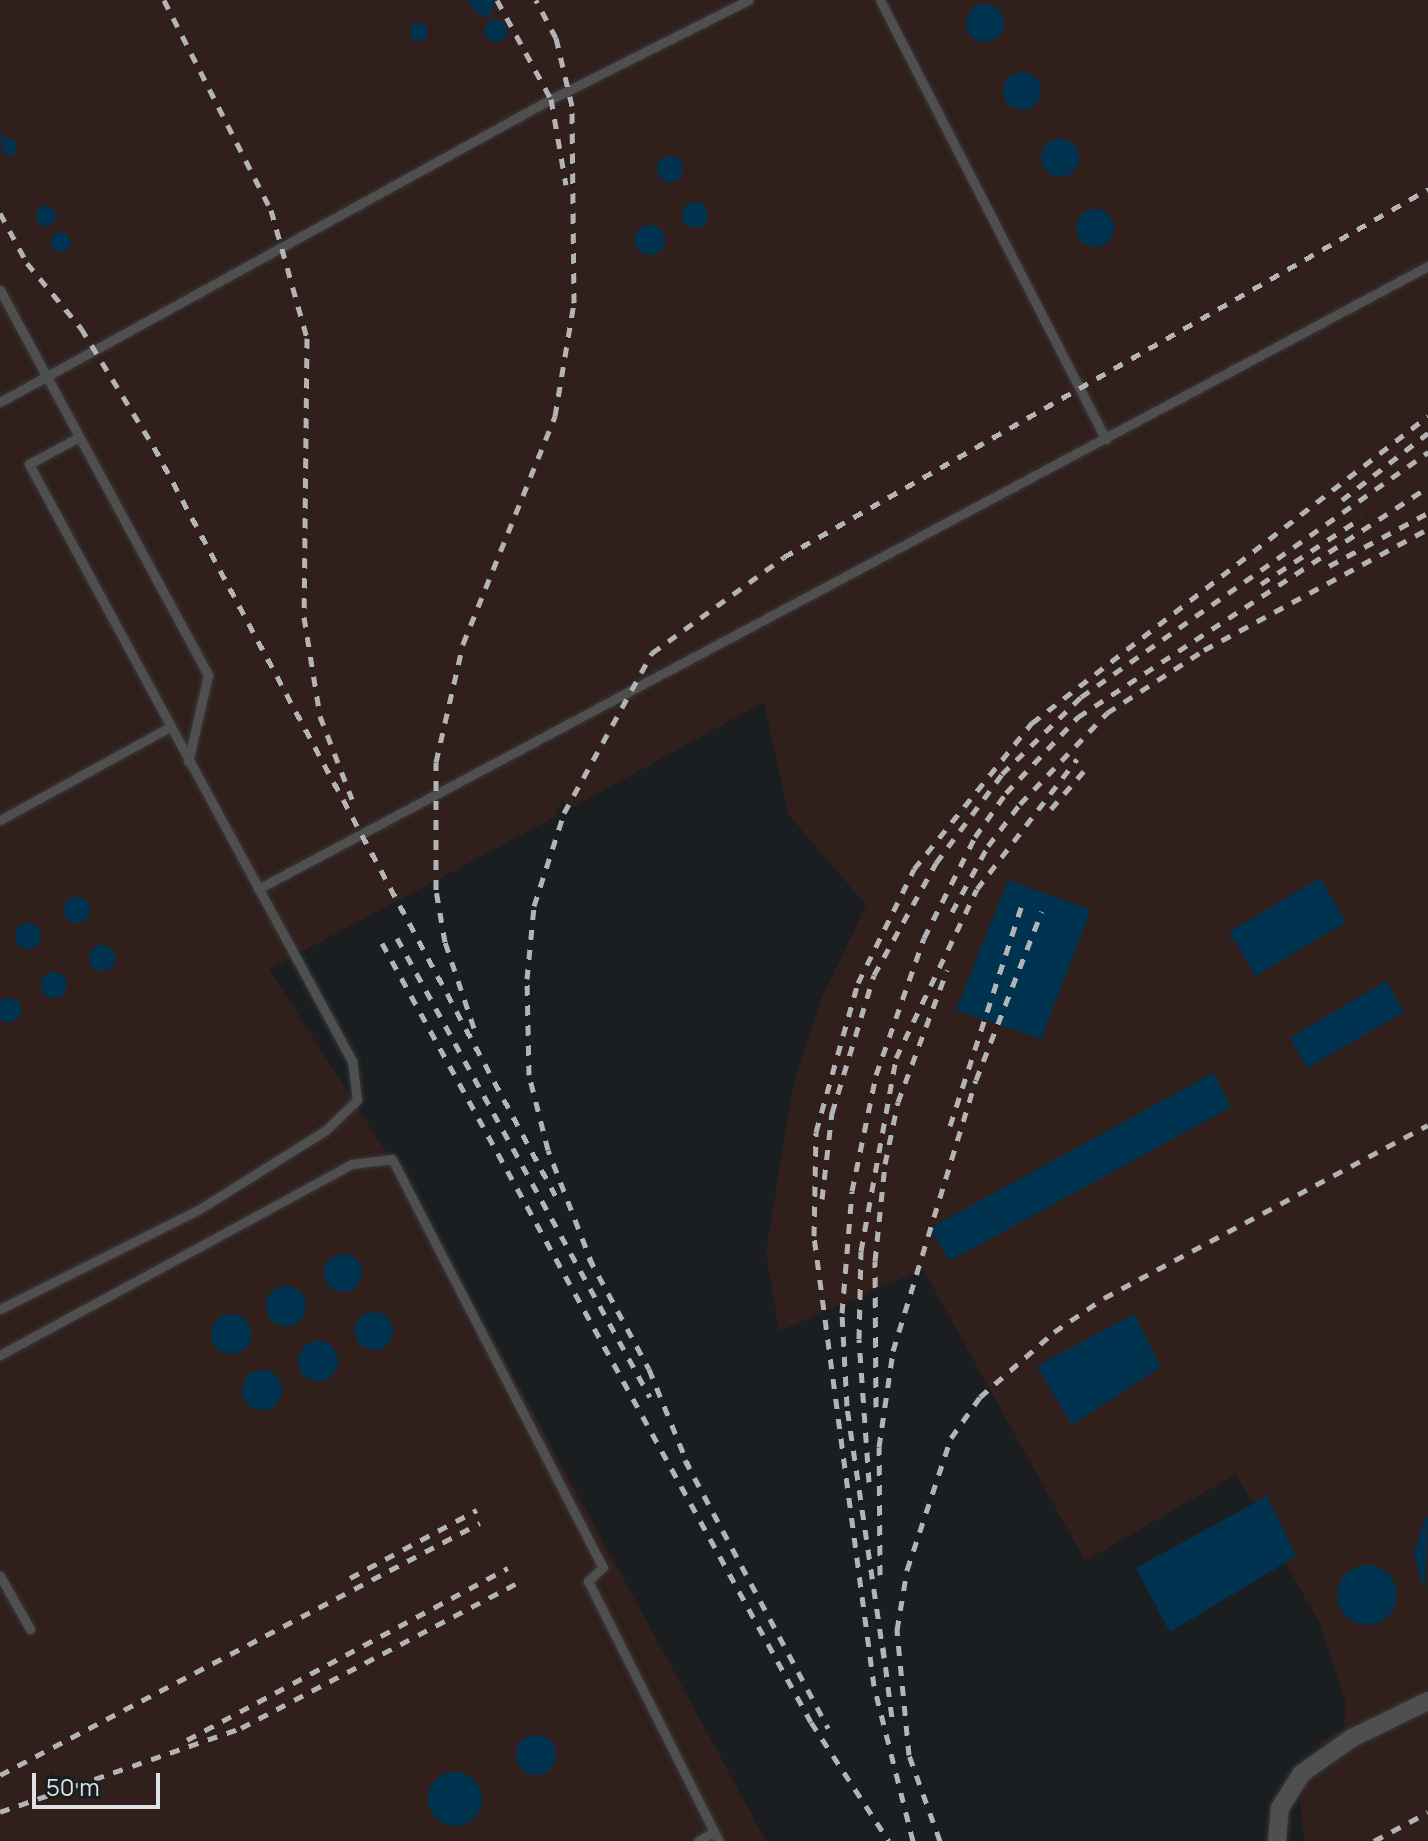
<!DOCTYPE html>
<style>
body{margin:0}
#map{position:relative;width:1428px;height:1841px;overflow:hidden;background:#1b1e20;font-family:Manrope,sans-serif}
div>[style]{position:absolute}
.industrial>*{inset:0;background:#311f1b}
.building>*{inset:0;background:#003350}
.round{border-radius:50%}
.roads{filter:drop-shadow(0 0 2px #36393b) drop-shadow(0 0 2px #36393b)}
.service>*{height:9px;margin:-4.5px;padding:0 4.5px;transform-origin:4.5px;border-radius:4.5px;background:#504f50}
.minor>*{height:18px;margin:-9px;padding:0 9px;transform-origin:9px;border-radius:9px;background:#504f50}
.rail>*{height:5px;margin-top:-2.5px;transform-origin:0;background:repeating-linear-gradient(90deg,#b2b4b5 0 10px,transparent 0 20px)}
span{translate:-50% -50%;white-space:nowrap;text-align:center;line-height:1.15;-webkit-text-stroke:8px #1b1e20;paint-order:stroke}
.scale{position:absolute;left:32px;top:1773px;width:128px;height:36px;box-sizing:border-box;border:4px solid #dfe1e2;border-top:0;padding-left:10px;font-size:24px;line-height:28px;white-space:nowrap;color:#dfe1e2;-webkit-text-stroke:6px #1b1e20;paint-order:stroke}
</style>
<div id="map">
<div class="industrial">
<div style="clip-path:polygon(0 0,1428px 0,1428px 1841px,1305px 1841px,1299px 1798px,1309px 1780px,1332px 1767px,1319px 1742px,1344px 1730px,1346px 1704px,1321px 1626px,1236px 1474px,1085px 1561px,923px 1269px,779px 1331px,766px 1252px,793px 1087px,821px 1000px,866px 905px,788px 814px,764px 702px,573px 807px,562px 800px,555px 817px,269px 969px,383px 1147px,500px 1351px,766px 1841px,0 1841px)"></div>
</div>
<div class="building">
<div style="clip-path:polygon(467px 0,495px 0,489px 18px,476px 12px)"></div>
<div class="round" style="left:966px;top:4px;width:38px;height:38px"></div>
<div class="round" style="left:485px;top:20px;width:22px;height:22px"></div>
<div class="round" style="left:410px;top:23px;width:18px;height:18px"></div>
<div class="round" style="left:1003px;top:72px;width:38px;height:38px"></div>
<div style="clip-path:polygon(0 134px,17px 143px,14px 156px,3px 154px)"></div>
<div class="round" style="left:1041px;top:139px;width:38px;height:38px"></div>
<div class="round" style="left:657px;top:156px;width:26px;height:26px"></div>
<div class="round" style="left:682px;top:202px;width:26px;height:26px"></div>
<div class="round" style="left:36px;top:206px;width:20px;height:20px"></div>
<div class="round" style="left:1076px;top:209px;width:38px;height:38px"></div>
<div class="round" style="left:635px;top:225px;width:30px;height:30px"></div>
<div class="round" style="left:51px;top:232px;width:20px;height:20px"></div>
<div style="clip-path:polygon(1320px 878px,1346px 922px,1256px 976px,1229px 932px)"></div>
<div style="clip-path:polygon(1008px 880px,1091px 910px,1041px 1039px,956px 1010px)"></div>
<div class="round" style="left:64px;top:897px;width:26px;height:26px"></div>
<div class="round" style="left:15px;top:923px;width:26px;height:26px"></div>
<div class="round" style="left:89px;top:945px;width:26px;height:26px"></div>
<div class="round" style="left:41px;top:972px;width:26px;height:26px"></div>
<div style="clip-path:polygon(1386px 981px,1404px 1012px,1307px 1068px,1290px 1038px)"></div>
<div class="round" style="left:-3px;top:998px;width:24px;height:24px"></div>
<div style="clip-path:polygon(1213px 1073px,1231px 1107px,950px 1261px,930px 1228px)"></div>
<div class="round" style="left:324px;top:1254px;width:38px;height:38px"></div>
<div class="round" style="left:266px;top:1286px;width:40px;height:40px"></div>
<div class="round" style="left:355px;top:1312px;width:38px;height:38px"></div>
<div style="clip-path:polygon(1134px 1314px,1161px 1367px,1072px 1425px,1037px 1366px)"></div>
<div class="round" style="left:211px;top:1314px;width:40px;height:40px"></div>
<div class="round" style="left:298px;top:1341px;width:40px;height:40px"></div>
<div class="round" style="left:242px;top:1370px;width:40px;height:40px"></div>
<div style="clip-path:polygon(1267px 1496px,1296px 1556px,1170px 1632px,1136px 1568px)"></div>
<div style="clip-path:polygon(1425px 1517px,1428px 1518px,1425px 1593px,1414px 1555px)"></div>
<div class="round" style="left:1337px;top:1565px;width:60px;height:60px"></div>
<div class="round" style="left:516px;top:1735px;width:40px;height:40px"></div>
<div class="round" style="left:428px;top:1772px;width:54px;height:54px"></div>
</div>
<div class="roads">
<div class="service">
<div style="left:880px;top:0;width:494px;rotate:62.8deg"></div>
<div style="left:0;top:290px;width:438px;rotate:61.6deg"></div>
<div style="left:208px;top:675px;width:89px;rotate:102.9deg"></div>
<div style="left:0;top:402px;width:629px;rotate:-28.81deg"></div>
<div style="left:551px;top:99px;width:221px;rotate:-26.6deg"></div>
<div style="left:0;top:820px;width:194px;rotate:-28.7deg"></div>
<div style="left:258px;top:889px;width:1326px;rotate:-28.03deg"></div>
<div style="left:0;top:1309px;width:221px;rotate:-26.6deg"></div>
<div style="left:198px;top:1210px;width:151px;rotate:-32deg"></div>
<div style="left:326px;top:1130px;width:43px;rotate:-44.1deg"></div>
<div style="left:357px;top:1100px;width:39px;rotate:-97deg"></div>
<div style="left:352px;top:1061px;width:679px;rotate:-118.42deg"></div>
<div style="left:29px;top:464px;width:57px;rotate:-28.4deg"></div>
<div style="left:0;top:1355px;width:400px;rotate:-28.5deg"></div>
<div style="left:352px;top:1164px;width:40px;rotate:-7.1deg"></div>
<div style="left:392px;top:1159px;width:459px;rotate:62.7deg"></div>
<div style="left:603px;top:1567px;width:21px;rotate:137deg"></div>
<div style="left:588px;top:1581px;width:291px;rotate:63.3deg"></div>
<div style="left:0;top:1576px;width:61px;rotate:60.5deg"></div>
<div style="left:698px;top:1841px;width:18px;rotate:-29deg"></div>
</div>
<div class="minor">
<div style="left:1277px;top:1841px;width:33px;rotate:-85deg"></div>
<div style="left:1280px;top:1808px;width:40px;rotate:-58deg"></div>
<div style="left:1301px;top:1774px;width:62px;rotate:-35.2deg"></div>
<div style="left:1352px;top:1738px;width:85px;rotate:-26deg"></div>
</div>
</div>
<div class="rail">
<div style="left:164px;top:0;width:236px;rotate:63deg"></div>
<div style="left:271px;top:210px;width:133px;rotate:74.3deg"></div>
<div style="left:307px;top:338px;width:279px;rotate:90.6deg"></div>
<div style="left:304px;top:617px;width:100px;rotate:80.8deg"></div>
<div style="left:320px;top:716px;width:89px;rotate:68.9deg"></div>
<div style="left:497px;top:0;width:113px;rotate:61.4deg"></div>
<div style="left:551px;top:99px;width:87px;rotate:80.1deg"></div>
<div style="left:0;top:213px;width:57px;rotate:61.6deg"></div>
<div style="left:27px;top:263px;width:85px;rotate:50.3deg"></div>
<div style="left:81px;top:328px;width:140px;rotate:58.5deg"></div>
<div style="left:154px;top:447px;width:849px;rotate:61.8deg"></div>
<div style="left:1342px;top:500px;width:109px;rotate:-37.9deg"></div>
<div style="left:1329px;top:566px;width:112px;rotate:-28.2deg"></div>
<div style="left:1261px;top:584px;width:120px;rotate:-33.4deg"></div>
<div style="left:1051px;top:809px;width:60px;rotate:-49.1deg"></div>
<div style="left:952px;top:912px;width:75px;rotate:-61.4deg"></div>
<div style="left:988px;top:846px;width:53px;rotate:-52.7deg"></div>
<div style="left:1020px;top:804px;width:126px;rotate:-46.3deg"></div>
<div style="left:1107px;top:713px;width:116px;rotate:-33deg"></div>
<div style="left:1204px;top:650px;width:255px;rotate:-28.4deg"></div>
<div style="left:397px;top:938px;width:524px;rotate:61.14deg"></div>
<div style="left:382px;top:943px;width:889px;rotate:61.16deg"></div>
<div style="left:811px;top:1722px;width:142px;rotate:56.8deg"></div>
<div style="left:474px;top:1028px;width:91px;rotate:-108.6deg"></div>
<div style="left:445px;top:942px;width:53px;rotate:-99.8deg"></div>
<div style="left:436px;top:890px;width:128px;rotate:-90deg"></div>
<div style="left:436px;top:762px;width:121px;rotate:-77.1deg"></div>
<div style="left:463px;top:644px;width:246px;rotate:-68deg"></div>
<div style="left:555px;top:416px;width:115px;rotate:-80.5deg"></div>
<div style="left:574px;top:303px;width:197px;rotate:-90.6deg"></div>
<div style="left:572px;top:106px;width:70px;rotate:-103.2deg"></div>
<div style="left:556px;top:38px;width:43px;rotate:-117.8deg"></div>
<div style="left:950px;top:1126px;width:232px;rotate:-72deg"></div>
<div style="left:822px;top:1199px;width:87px;rotate:-83.4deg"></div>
<div style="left:832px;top:1113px;width:144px;rotate:-73.1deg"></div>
<div style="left:874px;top:975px;width:128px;rotate:-61deg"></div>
<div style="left:936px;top:863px;width:111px;rotate:-53.4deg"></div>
<div style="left:1002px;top:774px;width:110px;rotate:-44.3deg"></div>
<div style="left:1081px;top:697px;width:425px;rotate:-35.2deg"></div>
<div style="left:589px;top:1258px;width:126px;rotate:61.6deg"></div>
<div style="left:649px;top:1369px;width:106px;rotate:67.8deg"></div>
<div style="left:593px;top:1266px;width:124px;rotate:-111.2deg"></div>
<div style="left:548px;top:1150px;width:77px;rotate:-104.2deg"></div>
<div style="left:529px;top:1075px;width:96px;rotate:-91.2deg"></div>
<div style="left:527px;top:979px;width:73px;rotate:-84.5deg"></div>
<div style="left:534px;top:906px;width:98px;rotate:-72.1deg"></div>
<div style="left:564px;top:813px;width:183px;rotate:-61.2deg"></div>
<div style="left:652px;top:653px;width:163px;rotate:-36deg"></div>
<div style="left:784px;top:557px;width:742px;rotate:-29.74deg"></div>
<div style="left:876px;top:1407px;width:146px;rotate:-90.4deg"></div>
<div style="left:875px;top:1261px;width:98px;rotate:-84.1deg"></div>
<div style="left:885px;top:1164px;width:63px;rotate:-78.2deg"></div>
<div style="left:898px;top:1102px;width:141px;rotate:-69.6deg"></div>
<div style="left:685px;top:1460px;width:304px;rotate:61.9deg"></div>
<div style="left:869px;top:1482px;width:143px;rotate:-94deg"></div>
<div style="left:859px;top:1339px;width:88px;rotate:-88.7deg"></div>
<div style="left:861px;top:1251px;width:196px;rotate:-79.7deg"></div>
<div style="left:896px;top:1058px;width:187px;rotate:-64.4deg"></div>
<div style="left:977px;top:889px;width:164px;rotate:-52.4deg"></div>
<div style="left:880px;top:1575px;width:128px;rotate:-90.4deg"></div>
<div style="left:879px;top:1447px;width:97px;rotate:-81.7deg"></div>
<div style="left:893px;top:1351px;width:283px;rotate:-73deg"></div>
<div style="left:976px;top:1080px;width:181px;rotate:-68.7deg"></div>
<div style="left:350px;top:1578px;width:144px;rotate:-28.2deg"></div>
<div style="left:883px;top:1647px;width:80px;rotate:82.8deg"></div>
<div style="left:884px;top:1658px;width:255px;rotate:-98.4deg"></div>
<div style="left:847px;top:1406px;width:93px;rotate:-93.1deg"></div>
<div style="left:842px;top:1313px;width:122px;rotate:-85.3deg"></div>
<div style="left:852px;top:1191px;width:118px;rotate:-78.3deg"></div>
<div style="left:876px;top:1075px;width:145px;rotate:-70.7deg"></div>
<div style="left:924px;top:938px;width:113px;rotate:-63.2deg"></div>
<div style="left:975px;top:837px;width:54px;rotate:-54.8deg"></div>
<div style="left:1006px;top:793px;width:105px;rotate:-46.5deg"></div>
<div style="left:1078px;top:717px;width:419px;rotate:-33.3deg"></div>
<div style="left:187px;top:1740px;width:364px;rotate:-28.2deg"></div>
<div style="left:0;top:1775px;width:542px;rotate:-27.7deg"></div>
<div style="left:0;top:1812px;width:255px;rotate:-19.2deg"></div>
<div style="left:241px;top:1728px;width:310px;rotate:-27.7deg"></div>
<div style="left:913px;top:1841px;width:160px;rotate:-104.1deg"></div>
<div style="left:874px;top:1686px;width:454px;rotate:-97.6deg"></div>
<div style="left:814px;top:1236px;width:104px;rotate:-88.9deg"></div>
<div style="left:816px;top:1132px;width:155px;rotate:-74.3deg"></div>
<div style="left:858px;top:983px;width:127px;rotate:-63.8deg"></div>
<div style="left:914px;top:869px;width:188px;rotate:-51.1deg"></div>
<div style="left:1032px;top:723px;width:501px;rotate:-37.78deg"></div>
<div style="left:940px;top:1841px;width:91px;rotate:-109.8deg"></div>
<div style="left:909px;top:1755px;width:126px;rotate:-95.5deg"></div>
<div style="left:897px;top:1630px;width:61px;rotate:-80.5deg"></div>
<div style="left:907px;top:1570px;width:139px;rotate:-71.6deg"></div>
<div style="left:951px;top:1438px;width:50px;rotate:-54.7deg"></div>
<div style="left:980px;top:1397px;width:98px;rotate:-41.3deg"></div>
<div style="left:1054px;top:1332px;width:60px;rotate:-34.2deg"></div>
<div style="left:1104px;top:1298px;width:367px;rotate:-28.1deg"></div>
<div style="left:1374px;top:1841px;width:61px;rotate:-28.2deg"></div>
</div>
<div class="scale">50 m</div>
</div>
